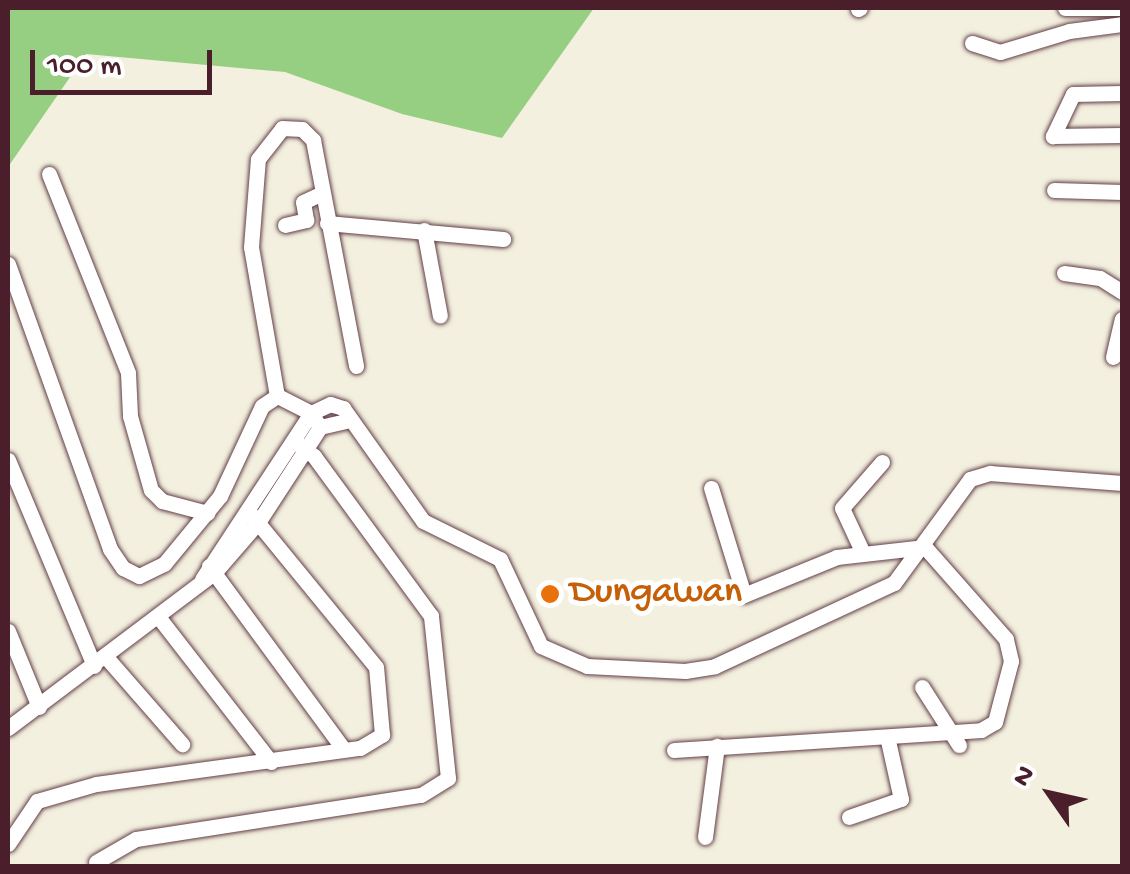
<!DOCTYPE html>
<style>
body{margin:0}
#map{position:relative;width:1130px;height:874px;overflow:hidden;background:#f3f0df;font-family:"Gochi Hand",sans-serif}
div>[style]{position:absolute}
.green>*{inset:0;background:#97cf82}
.roads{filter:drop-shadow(0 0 2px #633e46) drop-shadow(0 0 2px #633e46)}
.minor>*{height:15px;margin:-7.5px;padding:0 7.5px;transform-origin:7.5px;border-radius:7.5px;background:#fff}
.dots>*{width:28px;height:28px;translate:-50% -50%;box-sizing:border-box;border:5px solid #fff;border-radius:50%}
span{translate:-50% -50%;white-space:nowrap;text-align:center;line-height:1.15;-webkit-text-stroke:10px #fff;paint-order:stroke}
.food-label{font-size:38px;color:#c56008}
.left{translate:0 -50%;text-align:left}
.frame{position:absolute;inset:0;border:10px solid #4a1f2b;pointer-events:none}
.north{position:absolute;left:1000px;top:744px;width:100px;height:100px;-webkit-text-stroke:8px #fff;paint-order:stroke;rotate:304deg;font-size:28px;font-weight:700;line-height:40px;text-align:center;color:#4a1f2b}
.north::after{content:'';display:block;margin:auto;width:35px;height:45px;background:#4a1f2b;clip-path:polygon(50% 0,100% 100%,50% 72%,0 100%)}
.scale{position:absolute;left:30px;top:50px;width:182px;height:45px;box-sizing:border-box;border:5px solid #4a1f2b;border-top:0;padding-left:12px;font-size:30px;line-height:35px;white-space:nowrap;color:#4a1f2b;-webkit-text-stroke:8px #fff;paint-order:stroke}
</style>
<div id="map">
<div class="green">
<div style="clip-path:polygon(8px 8px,594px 8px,502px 138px,402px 114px,285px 72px,86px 54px,8px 167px)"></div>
</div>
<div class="roads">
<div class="minor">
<div style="left:1065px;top:8px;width:57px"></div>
<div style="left:858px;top:9px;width:2px;rotate:-27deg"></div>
<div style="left:972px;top:43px;width:29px;rotate:18deg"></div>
<div style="left:1000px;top:52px;width:72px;rotate:-16.9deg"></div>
<div style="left:1069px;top:31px;width:53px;rotate:-7.5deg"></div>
<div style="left:1122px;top:93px;width:49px;rotate:178.8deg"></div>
<div style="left:1073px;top:94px;width:47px;rotate:115.5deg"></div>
<div style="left:1053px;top:136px;width:69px;rotate:-0.8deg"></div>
<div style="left:49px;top:174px;width:214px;rotate:68.3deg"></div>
<div style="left:128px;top:373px;width:43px;rotate:87.3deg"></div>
<div style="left:130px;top:416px;width:77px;rotate:74.2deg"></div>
<div style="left:151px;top:490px;width:16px;rotate:45deg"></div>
<div style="left:162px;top:501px;width:47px;rotate:14.9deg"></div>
<div style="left:1054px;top:190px;width:68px;rotate:1.7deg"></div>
<div style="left:327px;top:223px;width:177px;rotate:5.2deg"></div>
<div style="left:285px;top:225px;width:22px;rotate:-13deg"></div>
<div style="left:306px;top:220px;width:18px;rotate:-99deg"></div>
<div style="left:303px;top:202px;width:19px;rotate:-25deg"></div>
<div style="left:424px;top:230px;width:87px;rotate:79.5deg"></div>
<div style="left:8px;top:264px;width:303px;rotate:70.3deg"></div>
<div style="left:110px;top:549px;width:23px;rotate:56deg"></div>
<div style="left:123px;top:568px;width:18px;rotate:27deg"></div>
<div style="left:139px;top:576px;width:28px;rotate:-26deg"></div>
<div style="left:164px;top:564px;width:88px;rotate:-50.5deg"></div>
<div style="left:220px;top:496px;width:99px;rotate:-65deg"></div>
<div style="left:262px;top:406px;width:18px;rotate:-34deg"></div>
<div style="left:1064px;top:273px;width:36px;rotate:8deg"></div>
<div style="left:1100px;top:278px;width:26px;rotate:32deg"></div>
<div style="left:1113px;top:357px;width:39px;rotate:-77deg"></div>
<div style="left:320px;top:427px;width:17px;rotate:-123deg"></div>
<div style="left:311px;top:413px;width:38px;rotate:-153deg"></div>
<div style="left:277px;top:396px;width:151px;rotate:-99.9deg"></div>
<div style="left:251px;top:247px;width:88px;rotate:-85.5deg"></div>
<div style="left:258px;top:159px;width:39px;rotate:-52deg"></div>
<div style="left:282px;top:128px;width:20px;rotate:3deg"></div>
<div style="left:302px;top:129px;width:16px;rotate:45deg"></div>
<div style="left:313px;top:140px;width:230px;rotate:79.2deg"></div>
<div style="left:8px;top:460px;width:223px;rotate:67.3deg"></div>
<div style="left:862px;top:551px;width:47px;rotate:-114.9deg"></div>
<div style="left:842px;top:508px;width:61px;rotate:-49deg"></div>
<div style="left:209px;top:566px;width:228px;rotate:53.7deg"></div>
<div style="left:202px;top:579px;width:199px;rotate:-56.7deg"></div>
<div style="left:311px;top:413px;width:21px;rotate:-25deg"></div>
<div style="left:330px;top:404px;width:14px;rotate:17deg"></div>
<div style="left:343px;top:408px;width:138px;rotate:54.7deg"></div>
<div style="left:423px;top:521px;width:86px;rotate:26.3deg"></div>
<div style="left:500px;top:559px;width:96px;rotate:64.8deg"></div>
<div style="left:541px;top:646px;width:50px;rotate:23.5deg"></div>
<div style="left:587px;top:666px;width:98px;rotate:2.9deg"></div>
<div style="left:685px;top:671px;width:30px;rotate:-9deg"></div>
<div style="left:715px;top:666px;width:197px;rotate:-24.9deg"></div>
<div style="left:894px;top:583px;width:129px;rotate:-53.8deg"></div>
<div style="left:970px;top:479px;width:21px;rotate:-17deg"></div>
<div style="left:990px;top:473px;width:132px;rotate:4.3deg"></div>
<div style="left:160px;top:619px;width:181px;rotate:52.2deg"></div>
<div style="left:8px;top:631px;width:82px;rotate:67.8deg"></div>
<div style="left:106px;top:657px;width:116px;rotate:48.9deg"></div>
<div style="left:922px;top:687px;width:69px;rotate:57.5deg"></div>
<div style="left:8px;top:728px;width:258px;rotate:-37deg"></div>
<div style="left:214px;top:573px;width:69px;rotate:-49.1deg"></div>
<div style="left:259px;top:521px;width:112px;rotate:-57deg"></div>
<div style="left:320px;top:427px;width:32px;rotate:-13deg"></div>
<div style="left:674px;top:750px;width:308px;rotate:-3.7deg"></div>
<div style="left:981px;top:730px;width:16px;rotate:-30deg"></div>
<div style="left:995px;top:722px;width:63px;rotate:-75.3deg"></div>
<div style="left:1011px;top:661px;width:23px;rotate:-103deg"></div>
<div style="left:1006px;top:639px;width:123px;rotate:-131.4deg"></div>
<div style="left:925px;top:547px;width:89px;rotate:173.5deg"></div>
<div style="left:837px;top:557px;width:100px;rotate:157.8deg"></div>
<div style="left:744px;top:595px;width:112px;rotate:-107.1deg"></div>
<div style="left:849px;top:817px;width:55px;rotate:-19.1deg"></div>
<div style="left:901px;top:799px;width:59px;rotate:-102.6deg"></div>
<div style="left:705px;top:837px;width:92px;rotate:-82.5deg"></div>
<div style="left:8px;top:844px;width:52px;rotate:-56deg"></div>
<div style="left:37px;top:801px;width:61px;rotate:-16.1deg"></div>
<div style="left:96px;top:784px;width:266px;rotate:-7.8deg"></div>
<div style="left:360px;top:748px;width:26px;rotate:-31deg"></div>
<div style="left:382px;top:735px;width:68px;rotate:-95deg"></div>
<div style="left:376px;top:667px;width:199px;rotate:-129.3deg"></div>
<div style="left:96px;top:862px;width:46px;rotate:-29.9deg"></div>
<div style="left:136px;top:839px;width:288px;rotate:-8.8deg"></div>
<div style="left:421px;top:795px;width:32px;rotate:-32deg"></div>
<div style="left:448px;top:778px;width:163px;rotate:-96deg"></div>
<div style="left:431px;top:616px;width:198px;rotate:-126.2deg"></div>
<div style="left:314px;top:456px;width:25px;rotate:-143deg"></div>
</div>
</div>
<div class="dots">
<div style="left:550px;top:594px;background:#e8710a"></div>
</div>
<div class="food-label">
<span class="left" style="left:570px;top:594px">Dungawan</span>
</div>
<div class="frame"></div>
<div class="north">N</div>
<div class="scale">100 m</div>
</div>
